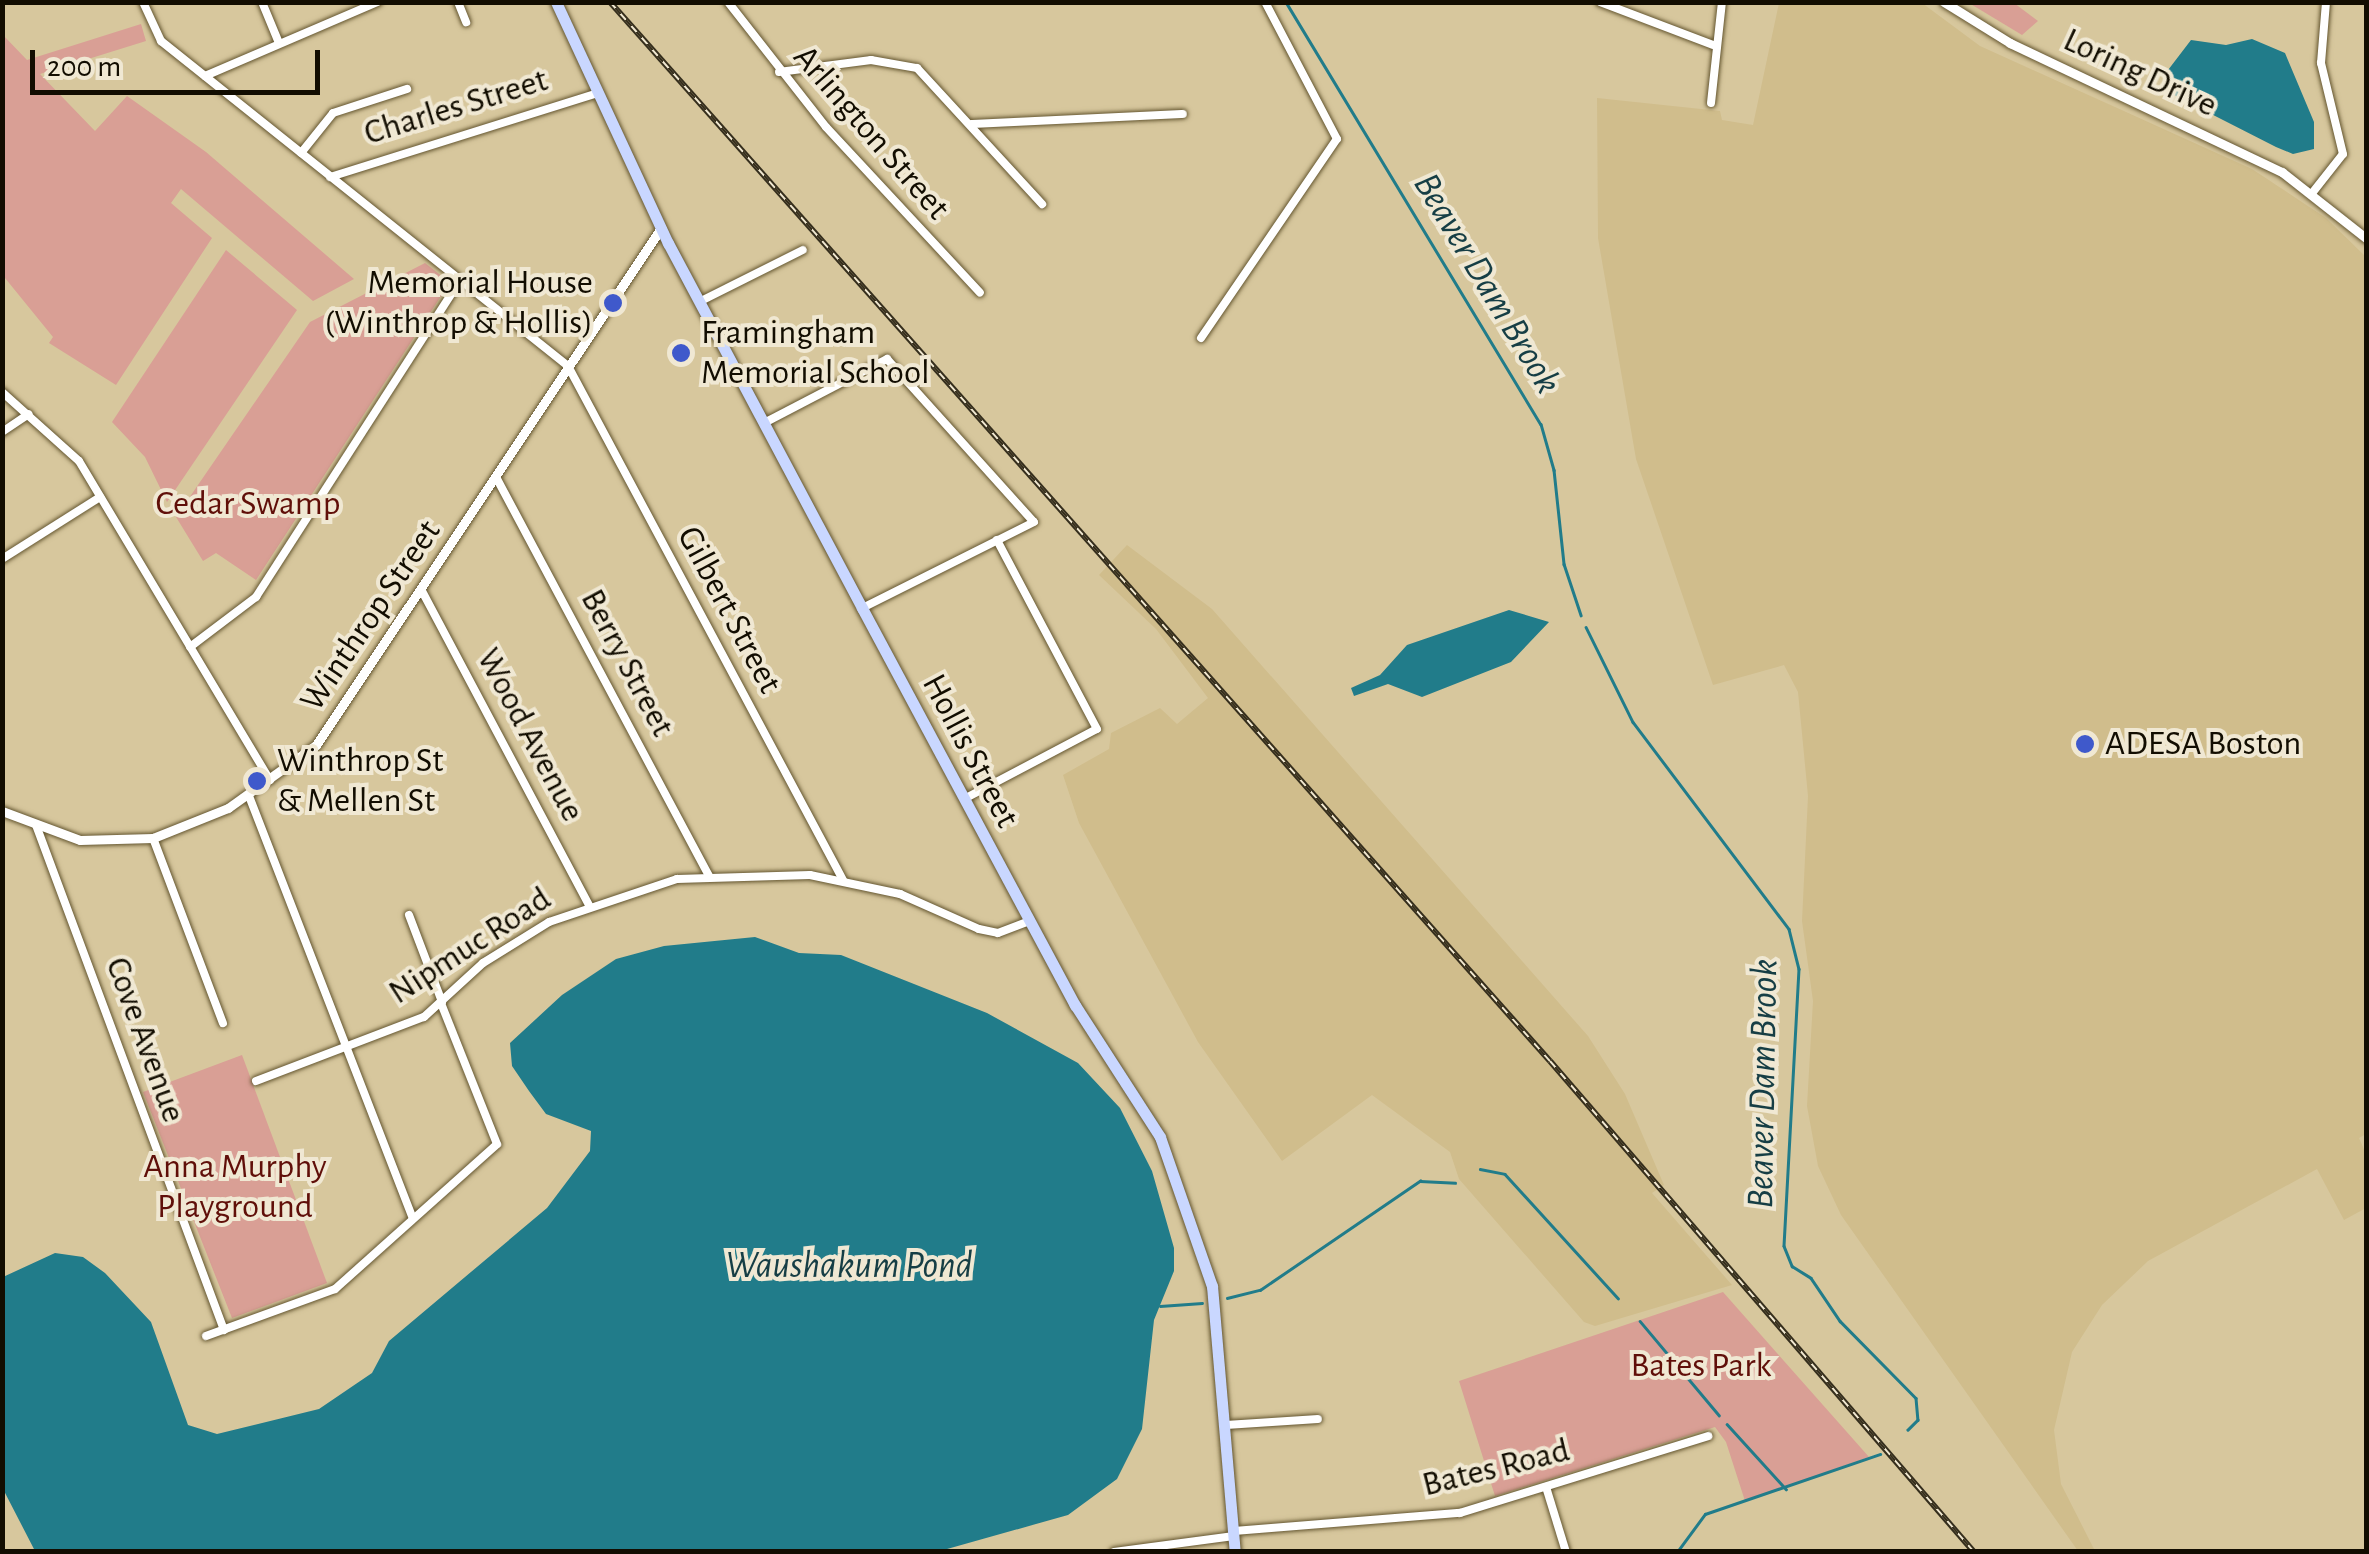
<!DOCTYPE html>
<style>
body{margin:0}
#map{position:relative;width:2369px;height:1554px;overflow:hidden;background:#d7c79d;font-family:"Alegreya Sans",sans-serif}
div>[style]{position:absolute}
.built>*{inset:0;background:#d0bd8c}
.green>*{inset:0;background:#d99f95}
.water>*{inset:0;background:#217c8a}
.stream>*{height:2.5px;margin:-1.25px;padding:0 1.25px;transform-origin:1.25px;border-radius:1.25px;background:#217c8a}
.roads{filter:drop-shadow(0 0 2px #645630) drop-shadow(0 0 2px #645630)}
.minor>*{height:8px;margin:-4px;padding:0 4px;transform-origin:4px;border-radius:4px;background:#fff}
.tertiary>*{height:9px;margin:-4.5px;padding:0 4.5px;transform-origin:4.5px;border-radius:4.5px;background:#fff}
.primary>*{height:11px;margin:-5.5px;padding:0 5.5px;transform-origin:5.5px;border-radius:5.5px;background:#c9d7ff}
.rail>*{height:6px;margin-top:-3px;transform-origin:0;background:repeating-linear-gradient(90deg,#f0e8d3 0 8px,#352e1d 0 16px);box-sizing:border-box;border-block:2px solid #352e1d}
.dots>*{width:28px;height:28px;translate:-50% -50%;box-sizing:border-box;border:5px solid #f0e8d3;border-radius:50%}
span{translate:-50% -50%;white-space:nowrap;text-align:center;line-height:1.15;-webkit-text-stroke:8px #f0e8d3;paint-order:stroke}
.street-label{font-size:35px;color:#120d01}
.poi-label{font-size:35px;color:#120d01}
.right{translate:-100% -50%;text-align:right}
.left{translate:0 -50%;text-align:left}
.park-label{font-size:35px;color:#600f09}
.water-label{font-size:38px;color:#163e45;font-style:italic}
.frame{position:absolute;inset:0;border:5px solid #120d01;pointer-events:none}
.scale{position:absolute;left:30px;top:50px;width:290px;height:45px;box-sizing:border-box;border:5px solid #120d01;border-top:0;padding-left:12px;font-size:30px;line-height:35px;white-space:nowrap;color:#120d01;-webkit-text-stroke:8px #f0e8d3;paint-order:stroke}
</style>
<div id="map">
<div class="built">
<div style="clip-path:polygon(1779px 3px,1922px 3px,1980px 46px,2252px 169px,2326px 218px,2366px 257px,2366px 1134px,2359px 1138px,2366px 1154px,2366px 1208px,2344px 1220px,2317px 1169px,2148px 1261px,2102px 1305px,2072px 1352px,2054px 1430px,2061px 1484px,2095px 1551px,2078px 1551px,1841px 1215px,1818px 1166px,1807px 1106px,1813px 1001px,1802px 921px,1808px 796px,1798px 692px,1784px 665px,1713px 685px,1636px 459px,1598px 238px,1597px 98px,1720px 111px,1722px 120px,1753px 125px)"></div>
<div style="clip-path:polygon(1127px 545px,1212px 609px,1588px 1036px,1625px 1094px,1664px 1185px,1652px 1193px,1732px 1285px,1595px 1326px,1584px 1322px,1459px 1179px,1450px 1152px,1372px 1095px,1282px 1161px,1198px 1042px,1079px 823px,1063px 775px,1109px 749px,1111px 733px,1160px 708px,1177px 724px,1208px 698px,1156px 629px,1099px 575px)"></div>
</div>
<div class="green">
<div style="clip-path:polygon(1969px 3px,2014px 3px,2038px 21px,2022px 35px)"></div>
<div style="clip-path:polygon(141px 24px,146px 41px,40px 74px,95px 131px,127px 96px,206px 152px,354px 279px,313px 301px,181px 189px,171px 203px,212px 238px,116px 385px,49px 343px,53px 337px,5px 278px,3px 35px,27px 60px)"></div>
<div style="clip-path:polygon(226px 250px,297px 310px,167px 502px,145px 457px,112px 422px)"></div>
<div style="clip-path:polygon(425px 263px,443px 277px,445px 290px,256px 580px,216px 553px,203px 561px,176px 517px,310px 322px)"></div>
<div style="clip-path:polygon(242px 1055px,327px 1283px,232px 1318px,143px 1092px)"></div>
<div style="clip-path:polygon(1723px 1292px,1869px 1457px,1745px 1501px,1726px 1442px,1715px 1427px,1495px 1496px,1459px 1381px)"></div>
</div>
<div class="water">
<div style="clip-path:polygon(2191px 40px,2226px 45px,2252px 39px,2285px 53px,2314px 122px,2314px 149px,2293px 154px,2276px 147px,2170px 93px,2165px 74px)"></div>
<div style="clip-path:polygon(1509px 610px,1549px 622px,1511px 662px,1422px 697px,1388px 684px,1354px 696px,1351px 688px,1380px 675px,1407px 645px)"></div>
<div style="clip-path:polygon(755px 937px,799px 953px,841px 955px,987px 1013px,1078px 1063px,1120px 1108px,1152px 1171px,1174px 1248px,1174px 1271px,1154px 1320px,1142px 1429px,1117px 1479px,1068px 1515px,940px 1551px,35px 1551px,3px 1489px,3px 1277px,55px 1253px,83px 1257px,105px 1273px,151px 1322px,188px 1425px,217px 1434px,319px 1409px,372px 1373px,389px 1341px,547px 1208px,590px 1151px,591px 1131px,546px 1114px,529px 1091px,512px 1066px,510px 1043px,562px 995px,616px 959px,664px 946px)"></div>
</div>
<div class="stream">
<div style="left:1286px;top:2px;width:493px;rotate:58.9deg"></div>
<div style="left:1541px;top:424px;width:48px;rotate:74.2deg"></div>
<div style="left:1554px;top:470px;width:95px;rotate:83.9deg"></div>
<div style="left:1564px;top:564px;width:54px;rotate:71.6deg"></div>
<div style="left:1586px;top:627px;width:106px;rotate:63.7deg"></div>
<div style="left:1633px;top:722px;width:259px;rotate:53deg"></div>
<div style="left:1789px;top:929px;width:41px;rotate:76deg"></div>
<div style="left:1799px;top:969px;width:277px;rotate:93.1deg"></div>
<div style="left:1784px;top:1246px;width:22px;rotate:68deg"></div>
<div style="left:1792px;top:1266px;width:22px;rotate:32deg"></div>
<div style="left:1811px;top:1278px;width:52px;rotate:56deg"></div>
<div style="left:1840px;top:1321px;width:108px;rotate:45.4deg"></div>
<div style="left:1916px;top:1398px;width:22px;rotate:85deg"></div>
<div style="left:1918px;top:1420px;width:14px;rotate:135deg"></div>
<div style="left:1480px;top:1169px;width:25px;rotate:11deg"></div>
<div style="left:1505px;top:1174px;width:168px;rotate:47.7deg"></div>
<div style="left:1227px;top:1298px;width:34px;rotate:-14deg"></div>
<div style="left:1260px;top:1290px;width:194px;rotate:-34.3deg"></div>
<div style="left:1420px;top:1181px;width:35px;rotate:3deg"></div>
<div style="left:1160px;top:1306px;width:42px;rotate:-4.1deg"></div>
<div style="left:1640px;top:1321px;width:123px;rotate:50deg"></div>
<div style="left:1727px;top:1424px;width:88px;rotate:47.8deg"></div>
<div style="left:1677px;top:1552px;width:47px;rotate:-53.6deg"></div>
<div style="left:1705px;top:1514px;width:185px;rotate:-18.9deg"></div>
</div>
<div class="roads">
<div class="minor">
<div style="left:143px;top:2px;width:43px;rotate:65.2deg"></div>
<div style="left:161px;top:41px;width:521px;rotate:38.61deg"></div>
<div style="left:568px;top:366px;width:583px;rotate:61.85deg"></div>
<div style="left:262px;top:2px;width:44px;rotate:67.5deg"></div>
<div style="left:458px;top:2px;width:22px;rotate:68deg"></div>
<div style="left:728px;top:2px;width:159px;rotate:51.9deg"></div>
<div style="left:826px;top:127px;width:226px;rotate:47.1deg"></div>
<div style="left:1600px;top:2px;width:121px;rotate:20.8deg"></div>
<div style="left:779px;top:72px;width:93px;rotate:-7.4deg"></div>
<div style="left:871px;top:60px;width:47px;rotate:9.9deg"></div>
<div style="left:917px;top:68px;width:185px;rotate:47.4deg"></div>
<div style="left:205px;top:76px;width:188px;rotate:-23.2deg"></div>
<div style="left:1711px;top:103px;width:102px;rotate:-83.8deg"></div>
<div style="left:971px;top:124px;width:212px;rotate:-2.7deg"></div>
<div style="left:301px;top:153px;width:51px;rotate:-51.3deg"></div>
<div style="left:333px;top:113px;width:78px;rotate:-18deg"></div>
<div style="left:330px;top:177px;width:281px;rotate:-17.4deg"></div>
<div style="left:2313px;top:192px;width:48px;rotate:-51.7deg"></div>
<div style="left:2343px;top:154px;width:94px;rotate:-103.6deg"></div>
<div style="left:2321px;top:63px;width:61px;rotate:-85.3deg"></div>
<div style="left:699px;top:302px;width:116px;rotate:-26.6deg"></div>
<div style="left:1201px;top:338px;width:241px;rotate:-55.7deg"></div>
<div style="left:1337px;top:139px;width:155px;rotate:-117.7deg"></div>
<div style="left:2px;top:392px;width:103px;rotate:41.9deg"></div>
<div style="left:79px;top:461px;width:372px;rotate:59.1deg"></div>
<div style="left:764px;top:423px;width:139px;rotate:-27.5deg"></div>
<div style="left:887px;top:359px;width:219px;rotate:48deg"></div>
<div style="left:1034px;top:522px;width:192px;rotate:153.4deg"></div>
<div style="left:2px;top:432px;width:32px;rotate:-34deg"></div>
<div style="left:496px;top:477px;width:452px;rotate:61.9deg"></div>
<div style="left:2px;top:559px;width:116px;rotate:-32.3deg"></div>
<div style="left:422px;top:591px;width:356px;rotate:62deg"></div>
<div style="left:190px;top:647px;width:83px;rotate:-37.1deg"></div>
<div style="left:256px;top:597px;width:377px;rotate:-57.2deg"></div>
<div style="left:249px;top:796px;width:453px;rotate:68.8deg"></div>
<div style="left:964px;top:799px;width:150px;rotate:-27.8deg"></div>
<div style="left:1097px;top:729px;width:214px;rotate:-117.9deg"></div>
<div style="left:36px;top:825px;width:539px;rotate:69.58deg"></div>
<div style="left:153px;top:838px;width:198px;rotate:69.3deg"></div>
<div style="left:409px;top:915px;width:93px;rotate:69.2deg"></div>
<div style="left:256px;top:1081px;width:180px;rotate:-20.9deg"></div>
<div style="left:424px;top:1017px;width:80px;rotate:-42.5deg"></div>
<div style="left:483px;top:963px;width:78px;rotate:-31.8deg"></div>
<div style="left:549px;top:922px;width:135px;rotate:-18.6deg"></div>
<div style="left:677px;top:879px;width:133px;rotate:-1.7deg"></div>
<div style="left:810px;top:875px;width:92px;rotate:11.9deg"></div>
<div style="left:900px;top:894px;width:86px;rotate:23.9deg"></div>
<div style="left:979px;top:929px;width:19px;rotate:12deg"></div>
<div style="left:998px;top:933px;width:33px;rotate:-21deg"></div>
<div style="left:206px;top:1336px;width:137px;rotate:-20deg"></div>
<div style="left:335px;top:1289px;width:217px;rotate:-41.8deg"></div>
<div style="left:497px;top:1144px;width:152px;rotate:-111.7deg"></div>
<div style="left:1226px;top:1425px;width:92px;rotate:-3.7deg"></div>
<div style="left:1546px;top:1487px;width:68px;rotate:72.9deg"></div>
<div style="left:1234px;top:1531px;width:227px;rotate:-4.6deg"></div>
<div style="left:1460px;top:1513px;width:260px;rotate:-17.2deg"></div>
<div style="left:1114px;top:1552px;width:121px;rotate:-7.6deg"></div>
</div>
<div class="tertiary">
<div style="left:1944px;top:2px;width:78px;rotate:31.8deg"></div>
<div style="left:2010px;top:43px;width:301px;rotate:25.4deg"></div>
<div style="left:2282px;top:172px;width:107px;rotate:38.2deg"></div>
<div style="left:2px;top:811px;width:83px;rotate:20.4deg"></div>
<div style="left:80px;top:840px;width:73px;rotate:-1.6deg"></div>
<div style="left:153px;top:838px;width:81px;rotate:-21.8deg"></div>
<div style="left:228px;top:808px;width:108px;rotate:-35.6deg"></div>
<div style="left:316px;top:745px;width:622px;rotate:-56.28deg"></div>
</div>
<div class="primary">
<div style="left:556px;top:2px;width:266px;rotate:65.1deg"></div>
<div style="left:668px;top:243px;width:413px;rotate:62deg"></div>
<div style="left:862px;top:608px;width:451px;rotate:61.8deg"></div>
<div style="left:1075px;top:1005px;width:157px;rotate:57.2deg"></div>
<div style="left:1160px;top:1137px;width:158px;rotate:70.8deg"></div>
<div style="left:1212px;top:1286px;width:267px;rotate:85.1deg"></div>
</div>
</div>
<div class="rail">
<div style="left:610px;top:2px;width:1416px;rotate:48.41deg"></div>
<div style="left:1550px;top:1061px;width:649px;rotate:49.19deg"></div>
</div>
<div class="dots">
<div style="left:613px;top:303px;background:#3f59cb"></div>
<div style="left:681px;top:353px;background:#3f59cb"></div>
<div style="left:2085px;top:744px;background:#3f59cb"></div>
<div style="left:257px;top:781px;background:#3f59cb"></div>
</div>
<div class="street-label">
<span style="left:2140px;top:73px;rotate:25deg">Loring Drive</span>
<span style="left:456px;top:107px;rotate:-17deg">Charles Street</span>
<span style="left:871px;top:133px;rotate:49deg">Arlington Street</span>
<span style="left:729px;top:610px;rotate:62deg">Gilbert Street</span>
<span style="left:371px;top:616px;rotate:-56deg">Winthrop Street</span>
<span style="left:627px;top:663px;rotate:62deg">Berry Street</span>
<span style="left:530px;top:735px;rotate:62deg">Wood Avenue</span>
<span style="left:970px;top:751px;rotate:62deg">Hollis Street</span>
<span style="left:470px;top:946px;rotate:-33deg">Nipmuc Road</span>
<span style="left:145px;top:1040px;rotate:70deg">Cove Avenue</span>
<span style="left:1496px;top:1468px;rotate:-14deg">Bates Road</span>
</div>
<div class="poi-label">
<span class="right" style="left:593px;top:303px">Memorial House<br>(Winthrop &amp; Hollis)</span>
<span class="left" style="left:701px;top:353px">Framingham<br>Memorial School</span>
<span class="left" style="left:2105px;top:744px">ADESA Boston</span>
<span class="left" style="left:277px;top:781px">Winthrop St<br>&amp; Mellen St</span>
</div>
<div class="park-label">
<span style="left:248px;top:504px">Cedar Swamp</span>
<span style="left:235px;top:1187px">Anna Murphy<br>Playground</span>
<span style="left:1701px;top:1366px">Bates Park</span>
</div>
<div class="water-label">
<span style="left:1486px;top:284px;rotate:59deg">Beaver Dam Brook</span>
<span style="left:1764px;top:1084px;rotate:-89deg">Beaver Dam Brook</span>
<span style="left:849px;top:1267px">Waushakum Pond</span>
</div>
<div class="frame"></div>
<div class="scale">200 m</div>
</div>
